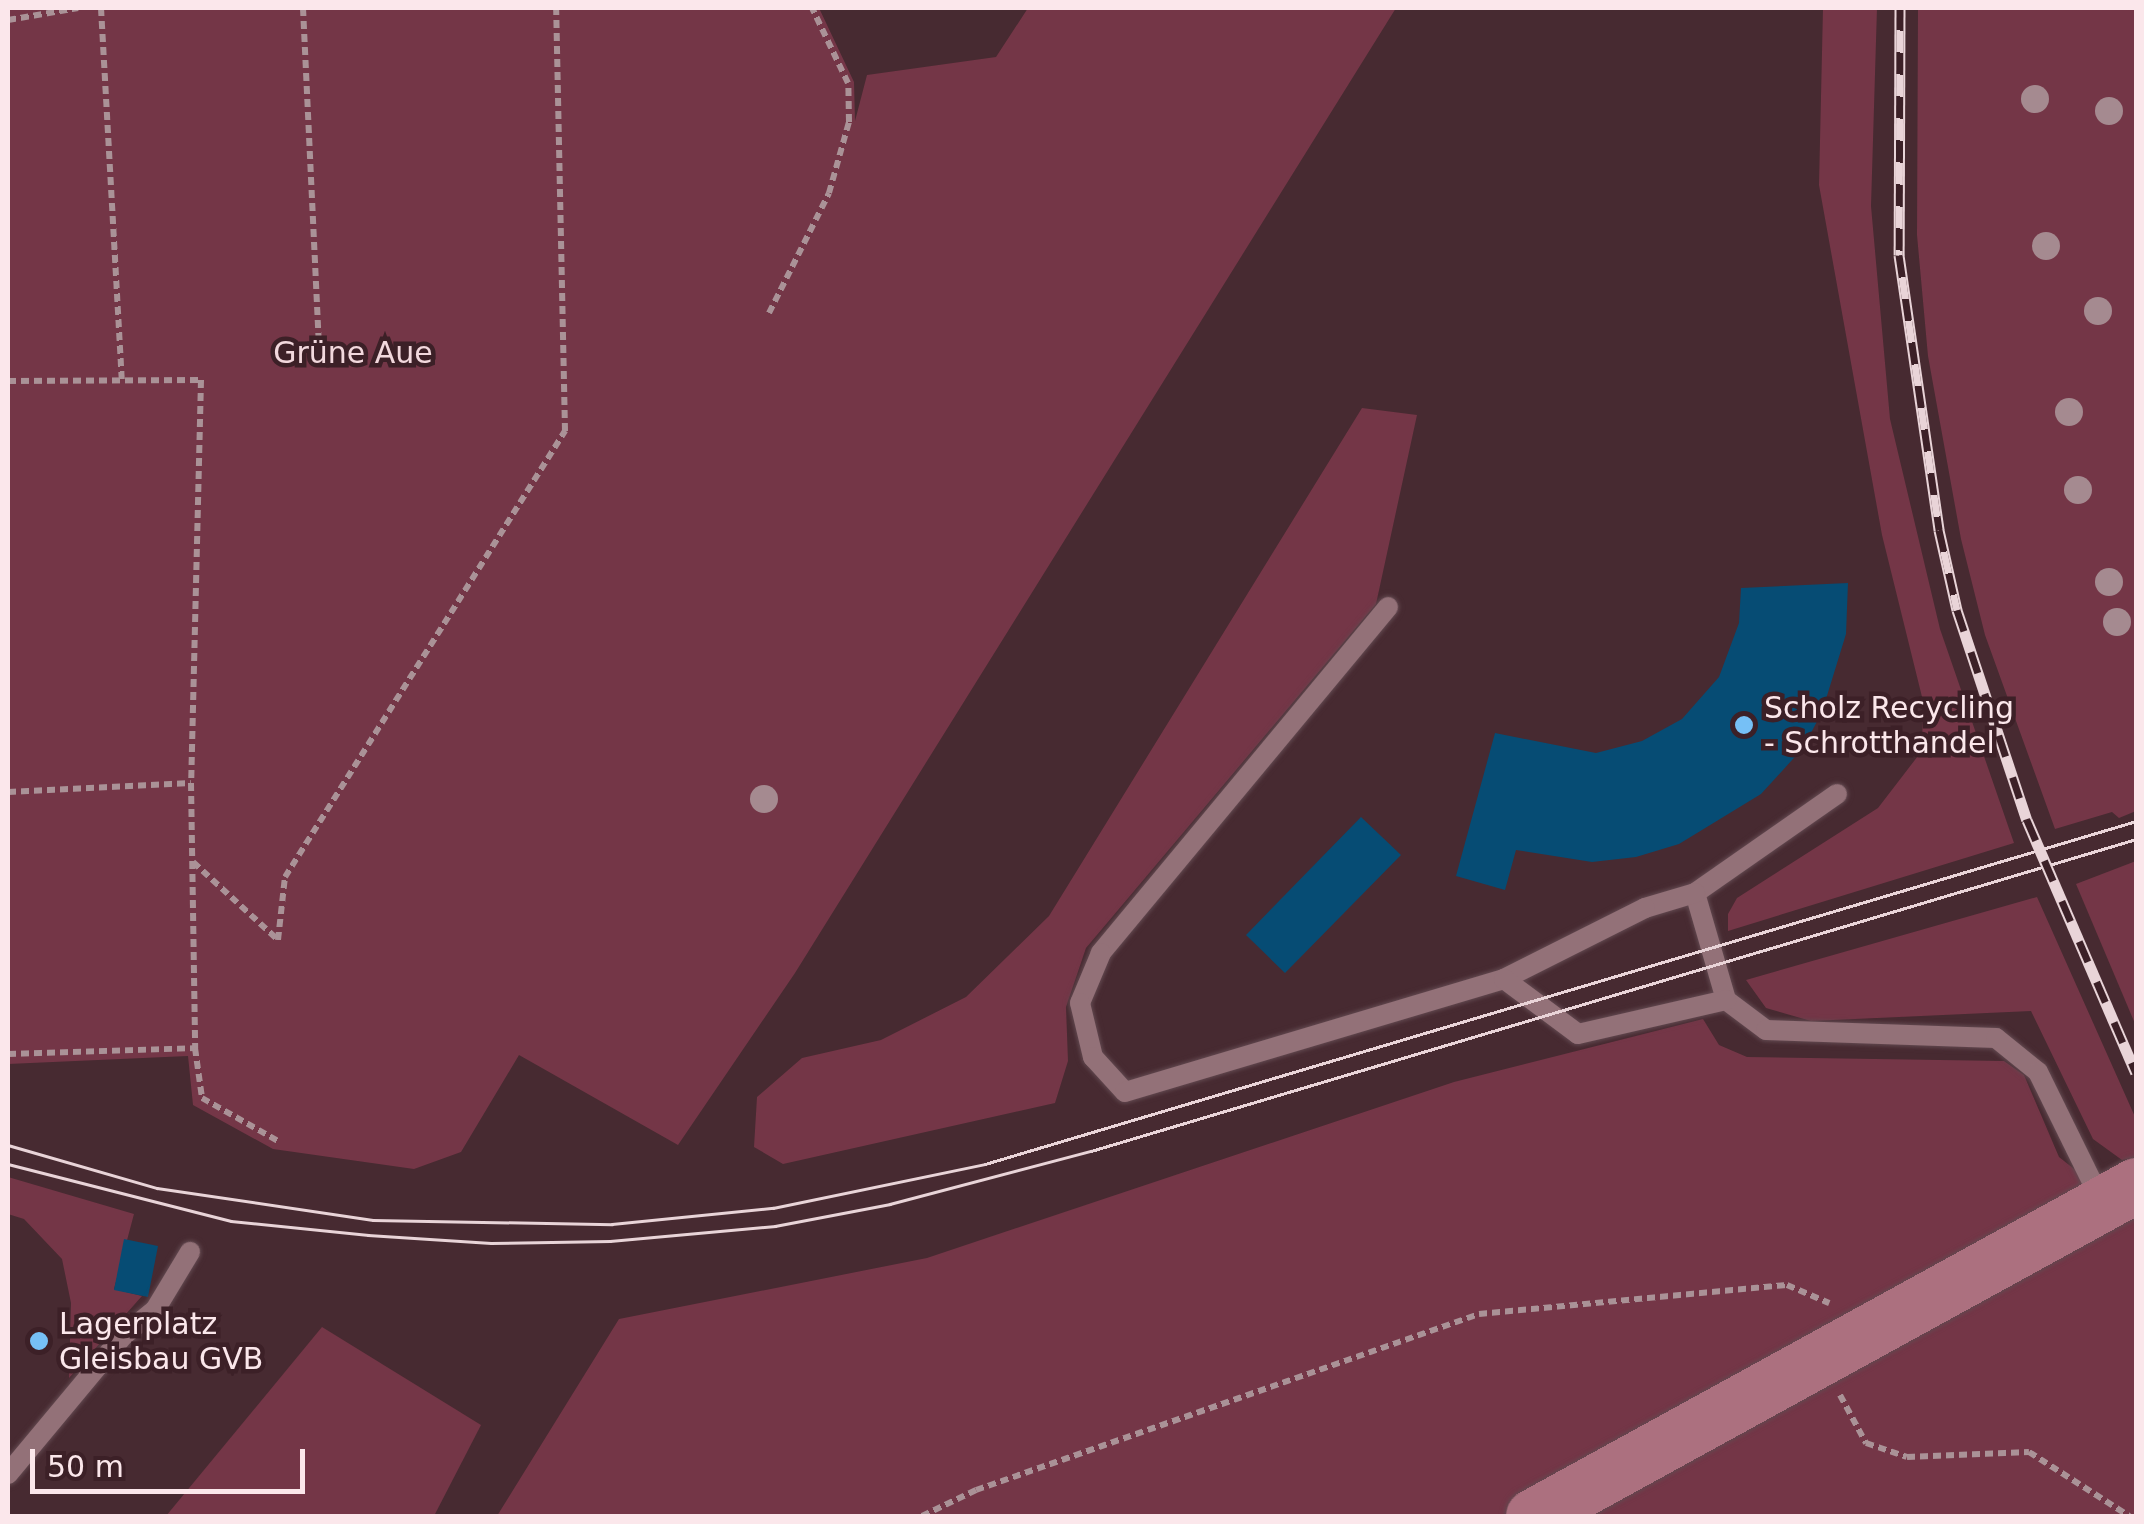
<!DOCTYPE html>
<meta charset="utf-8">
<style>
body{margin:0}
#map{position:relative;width:2144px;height:1524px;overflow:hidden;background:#472a31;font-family:"DejaVu Sans",sans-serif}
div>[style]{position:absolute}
.green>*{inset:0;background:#743647}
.building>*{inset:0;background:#064c74}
.path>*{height:6px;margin-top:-3px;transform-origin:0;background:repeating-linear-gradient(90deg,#aa9297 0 8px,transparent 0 13px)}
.roads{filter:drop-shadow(0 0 2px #624950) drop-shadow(0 0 2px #624950)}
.service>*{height:20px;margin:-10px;padding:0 10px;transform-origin:10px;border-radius:10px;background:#937178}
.secondary>*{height:55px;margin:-27.5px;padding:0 27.5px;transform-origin:27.5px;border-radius:27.5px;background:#ac707f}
.tram>*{height:2.5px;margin:-1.25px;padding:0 1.25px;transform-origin:1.25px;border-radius:1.25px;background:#e9d4d8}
.rail>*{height:11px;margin-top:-5.5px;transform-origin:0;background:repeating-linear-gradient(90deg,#3c2027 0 22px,#e9d4d8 0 44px);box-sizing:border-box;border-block:2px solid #e9d4d8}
.trees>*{width:28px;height:28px;margin:-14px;border-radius:50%;background:#a58a90}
.dots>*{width:28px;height:28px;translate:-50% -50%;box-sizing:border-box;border:5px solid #3c2027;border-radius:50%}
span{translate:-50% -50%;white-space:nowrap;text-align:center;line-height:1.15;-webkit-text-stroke:9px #3c2027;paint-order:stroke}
.park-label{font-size:30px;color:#f2d8dd}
.poi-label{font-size:30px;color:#fbe7eb}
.left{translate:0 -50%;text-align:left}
.frame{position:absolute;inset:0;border:10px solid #fbe7eb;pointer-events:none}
.scale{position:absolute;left:30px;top:1449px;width:275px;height:45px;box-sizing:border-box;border:5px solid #fbe7eb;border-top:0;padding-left:12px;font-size:30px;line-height:35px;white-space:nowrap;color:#fbe7eb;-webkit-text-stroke:8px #3c2027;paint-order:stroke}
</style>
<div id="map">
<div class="green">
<div style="clip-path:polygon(8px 8px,819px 8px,854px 82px,855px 121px,867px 75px,996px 57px,1028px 8px,1396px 8px,795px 973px,678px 1145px,519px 1055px,461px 1152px,414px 1169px,273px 1149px,193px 1105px,188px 1056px,8px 1064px)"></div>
<div style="clip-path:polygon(1823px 8px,1877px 8px,1871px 206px,1890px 419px,1940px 629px,2014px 843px,1728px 931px,1728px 914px,1737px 898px,1878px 808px,1921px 752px,1924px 705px,1882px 535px,1819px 185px)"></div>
<div style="clip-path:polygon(1918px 8px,2136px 8px,2136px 811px,2119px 818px,2112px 812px,2055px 829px,1985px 635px,1961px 539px,1928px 356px,1917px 235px)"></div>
<div style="clip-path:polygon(1362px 408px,1417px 415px,1376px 604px,1086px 948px,1066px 1007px,1068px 1061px,1055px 1103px,783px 1164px,754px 1147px,757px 1097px,802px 1058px,881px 1040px,966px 997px,1049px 916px)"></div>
<div style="clip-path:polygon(2136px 861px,2136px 1026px,2076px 884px)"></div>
<div style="clip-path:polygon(2037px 897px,2136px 1119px,2136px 1157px,2122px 1160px,2093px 1139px,2031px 1011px,1811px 1021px,1766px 1008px,1746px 980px)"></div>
<div style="clip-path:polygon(1703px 1019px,1719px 1045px,1747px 1057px,2004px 1061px,2024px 1075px,2059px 1157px,2136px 1218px,2136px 1516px,497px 1516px,619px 1319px,927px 1258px,1454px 1082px)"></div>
<div style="clip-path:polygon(8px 1177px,134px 1214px,114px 1289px,142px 1296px,69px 1378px,71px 1303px,62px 1259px,24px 1219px,8px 1214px)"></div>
<div style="clip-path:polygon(322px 1327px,481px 1425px,434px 1516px,166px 1516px)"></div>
</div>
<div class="building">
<div style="clip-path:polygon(1848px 583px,1846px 634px,1822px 712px,1803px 748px,1761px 794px,1679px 844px,1636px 857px,1592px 862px,1516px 850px,1505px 890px,1456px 876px,1495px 733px,1596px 753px,1642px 741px,1682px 719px,1719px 677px,1739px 623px,1741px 588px)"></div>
<div style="clip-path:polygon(1361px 817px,1401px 855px,1285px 973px,1246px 935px)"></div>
<div style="clip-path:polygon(124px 1239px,158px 1246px,148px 1297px,114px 1290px)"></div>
</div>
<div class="path">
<div style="left:101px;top:8px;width:373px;rotate:86.8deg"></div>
<div style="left:303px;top:8px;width:359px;rotate:87.3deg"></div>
<div style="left:8px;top:20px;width:71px;rotate:-9.7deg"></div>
<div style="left:769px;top:313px;width:134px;rotate:-63.4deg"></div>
<div style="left:829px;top:193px;width:74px;rotate:-74.3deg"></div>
<div style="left:849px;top:122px;width:39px;rotate:-91deg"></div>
<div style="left:848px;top:83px;width:83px;rotate:-115.6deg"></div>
<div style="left:8px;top:381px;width:193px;rotate:-0.3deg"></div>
<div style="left:201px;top:380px;width:403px;rotate:91.4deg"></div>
<div style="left:191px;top:783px;width:265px;rotate:89.1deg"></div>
<div style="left:195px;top:1048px;width:50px;rotate:82deg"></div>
<div style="left:202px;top:1098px;width:87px;rotate:29.5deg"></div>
<div style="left:8px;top:792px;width:183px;rotate:-2.8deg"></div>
<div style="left:193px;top:862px;width:115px;rotate:42.5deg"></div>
<div style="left:278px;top:940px;width:63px;rotate:-83.7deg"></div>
<div style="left:285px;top:877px;width:527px;rotate:-57.88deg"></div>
<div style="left:565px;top:431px;width:423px;rotate:-91.2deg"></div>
<div style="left:8px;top:1054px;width:187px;rotate:-1.8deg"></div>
<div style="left:1840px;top:1395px;width:55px;rotate:61.6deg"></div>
<div style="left:1866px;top:1443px;width:43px;rotate:18.9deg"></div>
<div style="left:1907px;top:1457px;width:122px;rotate:-2.3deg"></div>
<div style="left:2029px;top:1452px;width:119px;rotate:32.6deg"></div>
<div style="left:922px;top:1516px;width:60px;rotate:-25.7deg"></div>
<div style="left:976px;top:1490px;width:533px;rotate:-19.28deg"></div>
<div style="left:1479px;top:1314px;width:309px;rotate:-5.4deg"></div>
<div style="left:1787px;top:1285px;width:46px;rotate:23.2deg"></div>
</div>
<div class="roads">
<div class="service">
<div style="left:1388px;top:607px;width:450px;rotate:129.7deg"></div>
<div style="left:1101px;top:953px;width:54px;rotate:112.8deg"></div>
<div style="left:1080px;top:1003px;width:56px;rotate:76.5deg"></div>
<div style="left:1093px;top:1057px;width:47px;rotate:47.6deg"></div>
<div style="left:1125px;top:1092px;width:395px;rotate:-16.6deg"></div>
<div style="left:1837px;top:794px;width:173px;rotate:145.1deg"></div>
<div style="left:1695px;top:893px;width:111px;rotate:73.8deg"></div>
<div style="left:1726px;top:1000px;width:50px;rotate:36.9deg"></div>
<div style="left:1766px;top:1030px;width:230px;rotate:2deg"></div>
<div style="left:1996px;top:1038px;width:54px;rotate:39deg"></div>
<div style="left:2038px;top:1072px;width:147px;rotate:63.8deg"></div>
<div style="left:1695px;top:893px;width:52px;rotate:163.3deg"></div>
<div style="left:1645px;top:908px;width:158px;rotate:153.3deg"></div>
<div style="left:1504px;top:979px;width:92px;rotate:36.6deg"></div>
<div style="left:1578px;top:1034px;width:152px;rotate:-12.9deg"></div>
<div style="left:8px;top:1474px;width:181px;rotate:-50.2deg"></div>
<div style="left:124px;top:1335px;width:40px;rotate:-39deg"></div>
<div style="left:155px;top:1310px;width:68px;rotate:-58.9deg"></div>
</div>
<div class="secondary">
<div style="left:1533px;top:1516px;width:688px;rotate:-28.76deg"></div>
</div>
</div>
<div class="tram">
<div style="left:8px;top:1145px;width:155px;rotate:16.1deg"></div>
<div style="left:157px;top:1188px;width:218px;rotate:8.4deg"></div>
<div style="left:373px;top:1220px;width:239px;rotate:1deg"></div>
<div style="left:612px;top:1224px;width:162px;rotate:-5.7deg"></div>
<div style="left:773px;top:1208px;width:217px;rotate:-11.7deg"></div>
<div style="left:985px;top:1164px;width:1201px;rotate:-16.59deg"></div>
<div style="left:8px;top:1164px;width:230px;rotate:14.3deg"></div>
<div style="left:231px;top:1221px;width:138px;rotate:5.8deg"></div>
<div style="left:368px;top:1235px;width:123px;rotate:3.7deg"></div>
<div style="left:491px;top:1243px;width:119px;rotate:-1deg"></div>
<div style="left:610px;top:1241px;width:166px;rotate:-5.2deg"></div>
<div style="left:775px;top:1226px;width:117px;rotate:-10.8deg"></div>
<div style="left:890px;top:1204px;width:208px;rotate:-14.8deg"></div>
<div style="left:1091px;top:1151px;width:1091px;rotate:-16.62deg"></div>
</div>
<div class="rail">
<div style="left:1900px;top:8px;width:247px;rotate:90.2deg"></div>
<div style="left:1899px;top:255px;width:278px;rotate:81.7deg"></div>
<div style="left:1939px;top:530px;width:82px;rotate:77.3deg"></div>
<div style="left:1957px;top:610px;width:221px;rotate:71.6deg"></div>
<div style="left:2027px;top:820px;width:275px;rotate:66.7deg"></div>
</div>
<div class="trees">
<div style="left:2035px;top:99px"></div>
<div style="left:2109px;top:111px"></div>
<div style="left:2046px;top:246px"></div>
<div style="left:2098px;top:311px"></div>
<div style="left:2069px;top:412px"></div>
<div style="left:2078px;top:490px"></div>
<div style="left:2109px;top:582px"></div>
<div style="left:2117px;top:622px"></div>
<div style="left:764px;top:799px"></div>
</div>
<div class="dots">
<div style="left:1744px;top:725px;background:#76c0f6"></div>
<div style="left:39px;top:1341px;background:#76c0f6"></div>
</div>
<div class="park-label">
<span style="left:353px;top:353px">Grüne Aue</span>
</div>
<div class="poi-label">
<span class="left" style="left:1764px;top:725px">Scholz Recycling<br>- Schrotthandel</span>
<span class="left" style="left:59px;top:1341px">Lagerplatz<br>Gleisbau GVB</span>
</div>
<div class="frame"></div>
<div class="scale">50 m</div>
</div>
